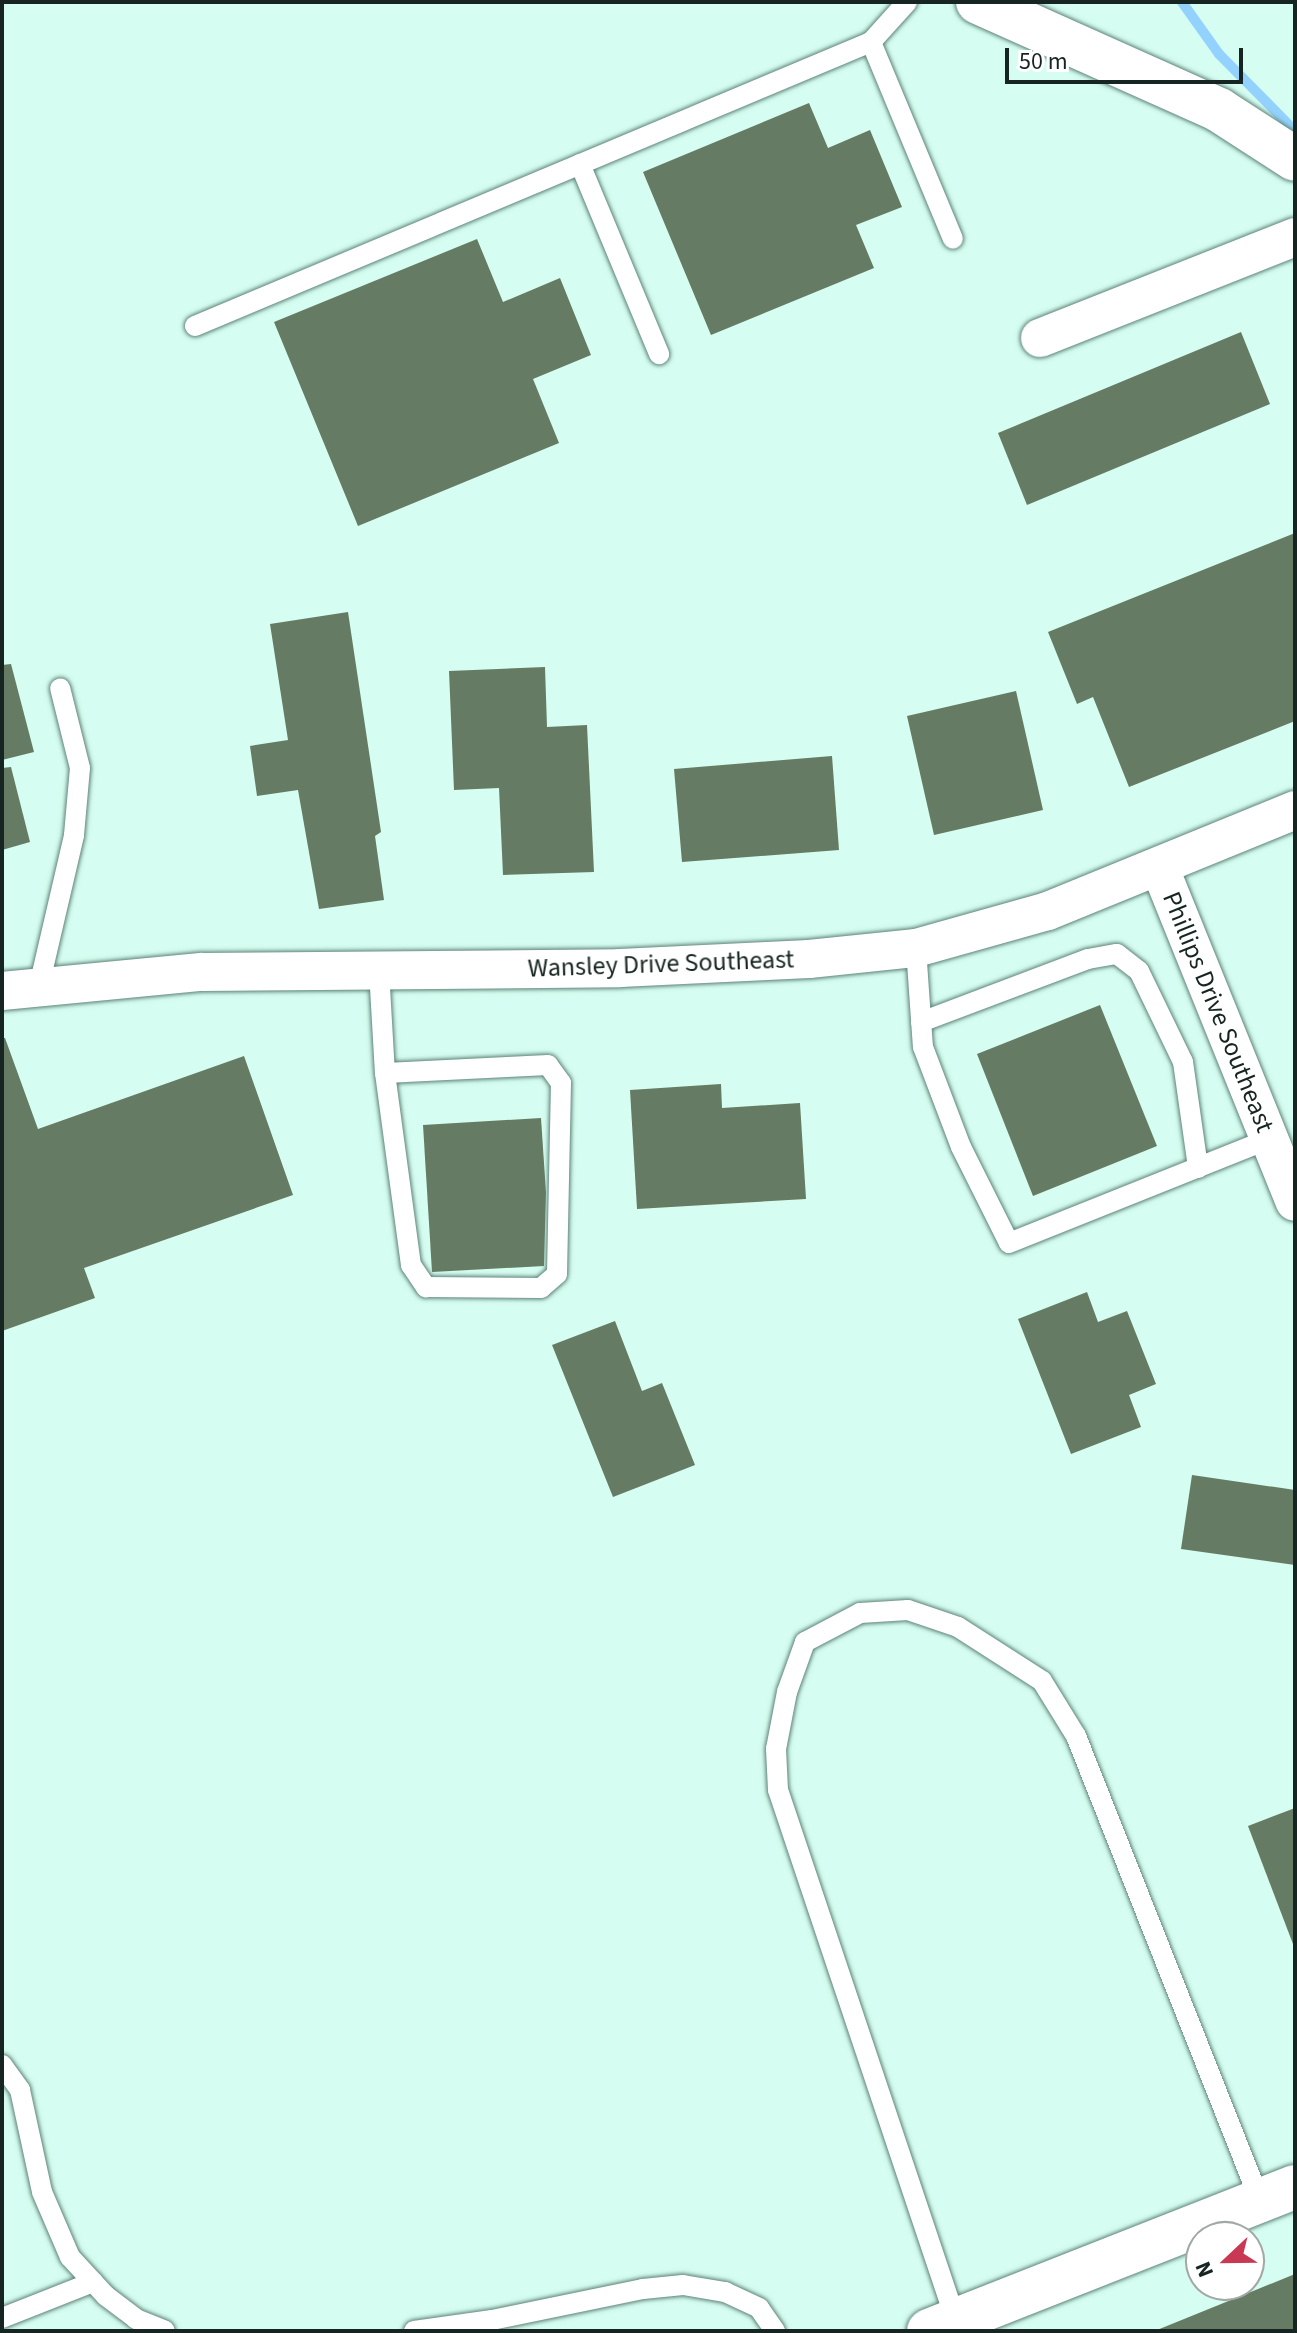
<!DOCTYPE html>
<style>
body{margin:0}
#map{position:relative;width:1297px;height:2333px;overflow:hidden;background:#d5fdf1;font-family:"Source Sans 3",sans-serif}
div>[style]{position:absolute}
.stream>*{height:10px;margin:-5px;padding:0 5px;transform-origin:5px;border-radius:5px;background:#93d2fe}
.building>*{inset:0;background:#657b63}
.roads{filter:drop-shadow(0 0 2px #5e8378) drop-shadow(0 0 2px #5e8378)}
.service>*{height:20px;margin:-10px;padding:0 10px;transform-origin:10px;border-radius:10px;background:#fff}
.minor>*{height:38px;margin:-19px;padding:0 19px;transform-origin:19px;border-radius:19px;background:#fff}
.tertiary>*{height:44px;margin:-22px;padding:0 22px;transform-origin:22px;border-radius:22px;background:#fff}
span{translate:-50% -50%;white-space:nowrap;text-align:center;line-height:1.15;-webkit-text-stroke:6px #fff;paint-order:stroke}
.street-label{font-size:26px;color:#162521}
.frame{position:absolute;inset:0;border:4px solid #162521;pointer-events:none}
.north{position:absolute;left:1185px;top:2221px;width:80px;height:80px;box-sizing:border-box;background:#fff;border:2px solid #a2a8a6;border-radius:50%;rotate:248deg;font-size:22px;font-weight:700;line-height:32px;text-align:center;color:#162521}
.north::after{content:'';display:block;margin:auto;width:28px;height:36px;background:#ca3953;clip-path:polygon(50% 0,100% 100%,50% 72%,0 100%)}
.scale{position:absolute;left:1005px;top:48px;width:238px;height:36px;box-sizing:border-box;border:4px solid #162521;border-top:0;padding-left:10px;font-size:24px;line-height:28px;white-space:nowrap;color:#162521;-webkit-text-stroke:6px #fff;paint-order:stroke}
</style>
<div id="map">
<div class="stream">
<div style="left:1182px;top:2px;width:64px;rotate:54.6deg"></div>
<div style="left:1219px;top:54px;width:108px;rotate:45.4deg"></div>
</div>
<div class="building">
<div style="clip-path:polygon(809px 103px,828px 148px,870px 130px,902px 207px,856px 225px,874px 268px,711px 335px,643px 172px)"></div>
<div style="clip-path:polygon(477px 239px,503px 302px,560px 278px,591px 355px,533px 379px,559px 443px,358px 526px,274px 322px)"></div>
<div style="clip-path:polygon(1241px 332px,1270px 404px,1027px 505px,998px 433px)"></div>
<div style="clip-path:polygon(1295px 533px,1295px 721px,1129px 787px,1093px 697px,1077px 704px,1048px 632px)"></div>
<div style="clip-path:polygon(348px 612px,381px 832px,375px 836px,384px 900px,319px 909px,298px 790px,257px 796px,250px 746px,288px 740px,270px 624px)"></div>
<div style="clip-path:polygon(11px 664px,34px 752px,2px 760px,2px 665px)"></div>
<div style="clip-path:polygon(545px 667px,547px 727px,587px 725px,594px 872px,503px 875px,499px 788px,454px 790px,449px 671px)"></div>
<div style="clip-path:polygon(1016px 691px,1043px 810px,934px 835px,907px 716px)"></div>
<div style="clip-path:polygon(832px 756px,839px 850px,682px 862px,674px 769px)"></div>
<div style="clip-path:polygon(11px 767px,30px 842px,2px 850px,2px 768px)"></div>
<div style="clip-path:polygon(1100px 1005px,1157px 1146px,1033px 1196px,977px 1054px)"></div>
<div style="clip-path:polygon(2px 1038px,5px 1038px,38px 1129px,244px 1056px,293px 1195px,84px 1268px,95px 1298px,2px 1331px)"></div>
<div style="clip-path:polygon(721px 1084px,722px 1108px,800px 1103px,806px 1199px,637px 1209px,630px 1090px)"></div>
<div style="clip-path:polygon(541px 1118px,546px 1193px,544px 1266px,432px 1272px,423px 1125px)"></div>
<div style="clip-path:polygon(1087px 1292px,1098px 1322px,1127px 1311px,1156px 1384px,1129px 1395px,1141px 1427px,1071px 1454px,1018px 1319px)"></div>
<div style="clip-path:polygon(615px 1321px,642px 1391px,662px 1383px,695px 1465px,613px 1497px,552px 1345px)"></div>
<div style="clip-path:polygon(1192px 1475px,1295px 1490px,1295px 1565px,1181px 1549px)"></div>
<div style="clip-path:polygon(1295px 1808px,1295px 1943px,1293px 1944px,1248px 1826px)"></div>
<div style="clip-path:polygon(1295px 2274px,1295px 2331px,1157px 2331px,1157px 2330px)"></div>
</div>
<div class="roads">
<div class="service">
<div style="left:871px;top:42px;width:213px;rotate:67.4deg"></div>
<div style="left:580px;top:164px;width:206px;rotate:67.4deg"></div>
<div style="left:195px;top:326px;width:733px;rotate:-22.79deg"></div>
<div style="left:871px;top:42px;width:54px;rotate:-48deg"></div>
<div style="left:916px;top:948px;width:99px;rotate:86deg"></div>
<div style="left:923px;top:1047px;width:107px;rotate:69.2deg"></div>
<div style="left:961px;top:1147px;width:107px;rotate:63.4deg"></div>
<div style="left:1009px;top:1243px;width:280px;rotate:-21.8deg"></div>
<div style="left:379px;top:970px;width:103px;rotate:86.7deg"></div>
<div style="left:385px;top:1073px;width:194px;rotate:82.3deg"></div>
<div style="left:411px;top:1265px;width:27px;rotate:56deg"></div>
<div style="left:426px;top:1287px;width:115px;rotate:0.5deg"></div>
<div style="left:541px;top:1288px;width:21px;rotate:-41deg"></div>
<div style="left:557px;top:1274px;width:191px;rotate:-88.8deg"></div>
<div style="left:561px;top:1083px;width:22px;rotate:-126deg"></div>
<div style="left:548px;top:1065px;width:163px;rotate:177.2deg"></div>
<div style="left:39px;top:986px;width:155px;rotate:-76.9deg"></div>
<div style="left:74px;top:835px;width:67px;rotate:-84.9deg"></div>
<div style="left:80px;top:768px;width:82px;rotate:-104deg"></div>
<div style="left:921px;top:1022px;width:178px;rotate:-20.7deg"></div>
<div style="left:1088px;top:959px;width:29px;rotate:-10deg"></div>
<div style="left:1117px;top:954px;width:28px;rotate:38deg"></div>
<div style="left:1139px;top:971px;width:101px;rotate:64.2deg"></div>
<div style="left:1183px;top:1062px;width:107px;rotate:81.9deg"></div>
<div style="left:2px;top:2065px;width:31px;rotate:54deg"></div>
<div style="left:20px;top:2090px;width:104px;rotate:77.8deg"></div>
<div style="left:42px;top:2192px;width:71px;rotate:66.7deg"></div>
<div style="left:70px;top:2257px;width:53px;rotate:47.3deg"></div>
<div style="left:106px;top:2296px;width:38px;rotate:37deg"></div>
<div style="left:136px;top:2319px;width:31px;rotate:22deg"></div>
<div style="left:2px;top:2318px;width:98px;rotate:-21.6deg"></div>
<div style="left:956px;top:2321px;width:560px;rotate:-108.53deg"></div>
<div style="left:778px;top:1790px;width:41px;rotate:-92.8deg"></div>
<div style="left:776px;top:1749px;width:58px;rotate:-79.1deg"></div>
<div style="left:787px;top:1692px;width:53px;rotate:-70.2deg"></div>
<div style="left:805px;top:1642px;width:62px;rotate:-27.8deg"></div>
<div style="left:860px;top:1613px;width:48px;rotate:-3.6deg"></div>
<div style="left:908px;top:1610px;width:53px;rotate:18.8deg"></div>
<div style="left:958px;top:1627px;width:100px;rotate:32.7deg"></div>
<div style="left:1042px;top:1681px;width:65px;rotate:58.3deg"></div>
<div style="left:1076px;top:1736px;width:499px;rotate:68.4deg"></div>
<div style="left:414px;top:2331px;width:79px;rotate:-8deg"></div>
<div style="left:492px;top:2320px;width:154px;rotate:-11.6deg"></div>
<div style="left:643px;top:2289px;width:40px;rotate:-5.7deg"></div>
<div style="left:683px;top:2285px;width:43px;rotate:9.5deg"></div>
<div style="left:725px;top:2292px;width:38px;rotate:25deg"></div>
<div style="left:759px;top:2308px;width:28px;rotate:55deg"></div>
</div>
<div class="minor">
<div style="left:1040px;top:338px;width:274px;rotate:-21.6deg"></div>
<div style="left:1159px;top:866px;width:362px;rotate:68deg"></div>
<div style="left:2px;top:991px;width:200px;rotate:-5.5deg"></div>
<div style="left:201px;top:972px;width:419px;rotate:-0.5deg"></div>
<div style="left:620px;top:968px;width:189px;rotate:-2.7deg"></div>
<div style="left:809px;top:959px;width:108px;rotate:-5.9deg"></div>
<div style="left:916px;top:948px;width:137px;rotate:-15.7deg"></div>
<div style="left:1048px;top:911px;width:267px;rotate:-22.2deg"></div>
</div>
<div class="tertiary">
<div style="left:978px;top:2px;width:264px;rotate:24.1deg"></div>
<div style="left:1219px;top:110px;width:90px;rotate:32.8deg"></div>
<div style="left:929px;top:2331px;width:393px;rotate:-21.5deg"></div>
</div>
</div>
<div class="street-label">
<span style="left:661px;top:964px;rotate:-2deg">Wansley Drive Southeast</span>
<span style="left:1218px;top:1012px;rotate:68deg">Phillips Drive Southeast</span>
</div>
<div class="frame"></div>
<div class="north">N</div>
<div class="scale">50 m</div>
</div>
